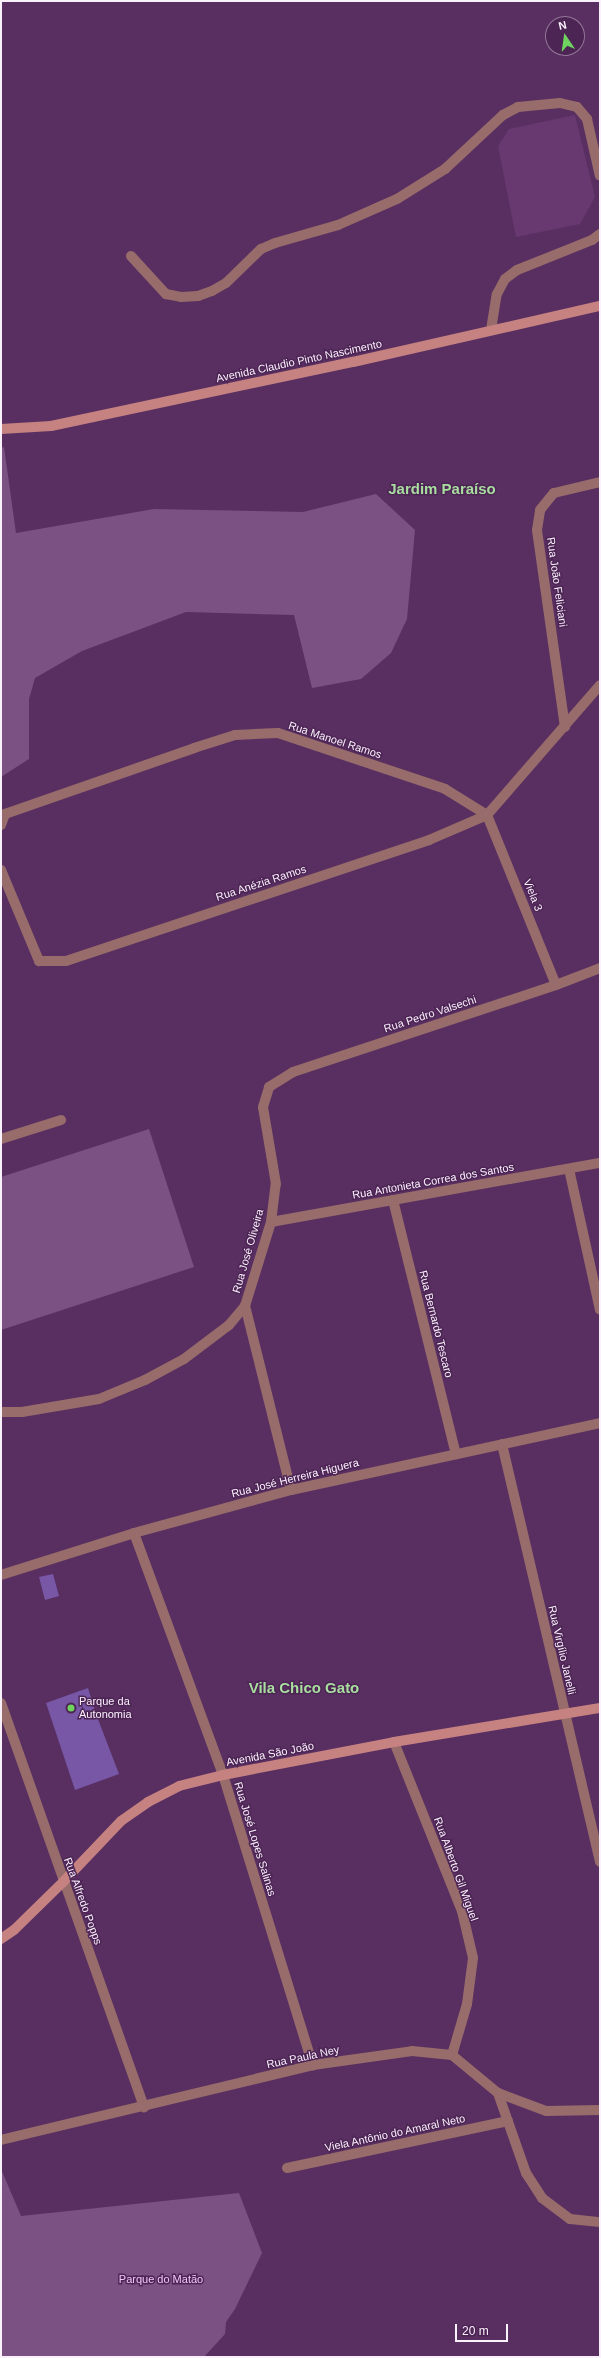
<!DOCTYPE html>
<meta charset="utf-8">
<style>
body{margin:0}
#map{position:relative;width:601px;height:2358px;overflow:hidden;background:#592f61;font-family:Arial,sans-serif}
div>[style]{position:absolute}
.built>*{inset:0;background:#673970}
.green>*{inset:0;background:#7a5182}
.building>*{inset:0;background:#7757a6}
.service>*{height:10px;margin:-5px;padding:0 5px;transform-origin:5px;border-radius:5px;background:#976c6b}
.minor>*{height:10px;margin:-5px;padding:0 5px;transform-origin:5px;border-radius:5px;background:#976c6b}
.tertiary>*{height:10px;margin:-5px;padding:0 5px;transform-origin:5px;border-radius:5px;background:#976c6b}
.secondary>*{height:10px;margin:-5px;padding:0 5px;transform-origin:5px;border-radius:5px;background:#c58280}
.dots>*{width:11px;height:11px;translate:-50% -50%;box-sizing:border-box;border:2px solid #4d2555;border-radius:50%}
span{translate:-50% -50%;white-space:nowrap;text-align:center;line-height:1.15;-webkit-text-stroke:3px #4d2555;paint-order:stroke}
.street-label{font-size:11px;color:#fbf1fd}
.poi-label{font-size:11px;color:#fbf1fd}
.left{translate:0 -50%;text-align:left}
.park-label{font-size:11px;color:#f3c3fc}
.district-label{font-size:15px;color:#a9dda0;font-weight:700}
.frame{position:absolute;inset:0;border:2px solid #fbf1fd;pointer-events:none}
.north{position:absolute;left:545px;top:16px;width:40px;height:40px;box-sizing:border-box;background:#4d2555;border:1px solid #937798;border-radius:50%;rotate:347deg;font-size:11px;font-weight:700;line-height:16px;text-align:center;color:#fbf1fd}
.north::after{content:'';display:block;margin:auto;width:14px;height:18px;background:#6fd35f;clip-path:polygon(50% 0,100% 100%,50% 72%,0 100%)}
.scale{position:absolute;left:455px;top:2324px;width:53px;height:18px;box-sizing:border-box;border:2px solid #fbf1fd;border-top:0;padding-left:5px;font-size:12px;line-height:14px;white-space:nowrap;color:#fbf1fd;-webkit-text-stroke:3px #4d2555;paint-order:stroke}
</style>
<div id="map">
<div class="built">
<div style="clip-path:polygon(575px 115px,595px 197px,580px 224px,516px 237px,498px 146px,509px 129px)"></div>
</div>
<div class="green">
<div style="clip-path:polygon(4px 447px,16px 533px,154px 509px,303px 512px,376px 494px,415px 530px,407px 619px,391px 653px,361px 679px,312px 688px,294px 615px,186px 612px,82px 651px,35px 678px,29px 699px,29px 759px,1px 777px,1px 448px)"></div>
<div style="clip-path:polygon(149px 1129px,194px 1267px,1px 1330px,1px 1177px)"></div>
<div style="clip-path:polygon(1px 2169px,21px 2216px,239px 2193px,262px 2253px,235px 2309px,226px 2322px,225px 2334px,204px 2357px,1px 2357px)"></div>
</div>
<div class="building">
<div style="clip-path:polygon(53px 1574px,59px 1596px,45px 1600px,39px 1577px)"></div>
<div style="clip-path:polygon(88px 1688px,96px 1714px,119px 1774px,75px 1790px,46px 1703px)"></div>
</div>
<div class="service">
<div style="left:131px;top:256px;width:52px;rotate:47.4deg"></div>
<div style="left:166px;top:294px;width:15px;rotate:11deg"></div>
<div style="left:181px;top:297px;width:17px;rotate:-3deg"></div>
<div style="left:198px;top:296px;width:15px;rotate:-20deg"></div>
<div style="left:212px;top:291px;width:16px;rotate:-30deg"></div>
<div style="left:226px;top:283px;width:49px;rotate:-44.2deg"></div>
<div style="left:261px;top:249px;width:15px;rotate:-23deg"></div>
<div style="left:275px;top:243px;width:66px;rotate:-15.9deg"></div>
<div style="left:338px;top:225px;width:64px;rotate:-23.8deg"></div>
<div style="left:397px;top:199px;width:57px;rotate:-32deg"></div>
<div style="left:445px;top:169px;width:79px;rotate:-43deg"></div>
<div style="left:503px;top:115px;width:17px;rotate:-28deg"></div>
<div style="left:518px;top:107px;width:42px;rotate:-5.4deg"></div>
<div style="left:560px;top:103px;width:17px;rotate:13deg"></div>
<div style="left:577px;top:107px;width:16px;rotate:50deg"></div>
<div style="left:587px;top:119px;width:58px;rotate:77.2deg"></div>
<div style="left:491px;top:330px;width:36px;rotate:-81deg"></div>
<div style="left:497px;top:294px;width:17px;rotate:-62deg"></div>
<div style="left:505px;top:279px;width:15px;rotate:-37deg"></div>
<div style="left:517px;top:270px;width:81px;rotate:-21.8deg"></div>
<div style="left:592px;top:240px;width:10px;rotate:-37deg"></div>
<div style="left:1px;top:1139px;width:63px;rotate:-17.6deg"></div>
<div style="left:287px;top:2168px;width:226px;rotate:-12deg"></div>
</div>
<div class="minor">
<div style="left:565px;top:727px;width:199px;rotate:-98.1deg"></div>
<div style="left:537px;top:530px;width:20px;rotate:-81deg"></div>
<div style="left:540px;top:510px;width:22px;rotate:-51deg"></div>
<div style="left:554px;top:493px;width:47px;rotate:-13.4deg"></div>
<div style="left:1px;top:825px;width:12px;rotate:-70deg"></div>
<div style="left:5px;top:814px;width:200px;rotate:-19.2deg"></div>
<div style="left:194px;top:748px;width:43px;rotate:-17.6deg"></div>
<div style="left:235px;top:735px;width:43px;rotate:-2.7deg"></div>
<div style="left:278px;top:733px;width:176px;rotate:18.5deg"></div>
<div style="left:445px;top:789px;width:49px;rotate:31.8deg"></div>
<div style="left:487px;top:815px;width:172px;rotate:-49deg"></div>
<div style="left:1px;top:870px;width:99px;rotate:67.3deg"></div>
<div style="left:39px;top:961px;width:27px"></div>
<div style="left:66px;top:961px;width:383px;rotate:-18.4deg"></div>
<div style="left:429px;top:840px;width:63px;rotate:-23.3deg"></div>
<div style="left:487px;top:815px;width:183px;rotate:67.9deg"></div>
<div style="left:569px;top:1169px;width:144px;rotate:77.6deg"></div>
<div style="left:393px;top:1200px;width:262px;rotate:76.1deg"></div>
<div style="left:271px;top:1222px;width:334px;rotate:-10.2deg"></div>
<div style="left:1px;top:1412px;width:21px"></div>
<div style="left:22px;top:1412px;width:78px;rotate:-9.6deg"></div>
<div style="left:99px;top:1399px;width:50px;rotate:-22.4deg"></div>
<div style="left:145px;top:1380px;width:44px;rotate:-28.3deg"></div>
<div style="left:184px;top:1359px;width:56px;rotate:-37.1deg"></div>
<div style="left:229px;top:1325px;width:25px;rotate:-50deg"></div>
<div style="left:502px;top:1444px;width:429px;rotate:76.8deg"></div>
<div style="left:291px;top:1490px;width:190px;rotate:-104deg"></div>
<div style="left:245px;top:1306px;width:88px;rotate:-72.8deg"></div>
<div style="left:271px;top:1222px;width:38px;rotate:-83deg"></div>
<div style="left:276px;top:1184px;width:78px;rotate:-99.6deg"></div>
<div style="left:263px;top:1107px;width:21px;rotate:-73deg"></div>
<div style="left:269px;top:1087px;width:28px;rotate:-32deg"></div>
<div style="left:293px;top:1072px;width:277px;rotate:-18.3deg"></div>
<div style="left:556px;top:985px;width:47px;rotate:-21.1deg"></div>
<div style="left:134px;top:1533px;width:258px;rotate:69.8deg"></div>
<div style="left:223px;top:1775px;width:304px;rotate:72.8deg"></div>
<div style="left:1px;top:1575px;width:139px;rotate:-17.5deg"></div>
<div style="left:134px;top:1533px;width:163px;rotate:-15.3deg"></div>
<div style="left:291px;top:1490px;width:316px;rotate:-12.2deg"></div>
<div style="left:1px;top:1703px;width:429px;rotate:70.5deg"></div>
<div style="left:394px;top:1742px;width:182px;rotate:68.1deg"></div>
<div style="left:462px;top:1911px;width:48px;rotate:76.8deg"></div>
<div style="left:473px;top:1958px;width:46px;rotate:97.4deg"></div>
<div style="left:467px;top:2004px;width:53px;rotate:106.4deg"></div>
<div style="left:498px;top:2093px;width:85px;rotate:70.7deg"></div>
<div style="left:526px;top:2173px;width:30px;rotate:57deg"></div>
<div style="left:542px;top:2198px;width:35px;rotate:37deg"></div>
<div style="left:570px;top:2219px;width:30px;rotate:6deg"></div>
</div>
<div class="tertiary">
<div style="left:1px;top:2140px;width:321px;rotate:-13.5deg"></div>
<div style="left:313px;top:2065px;width:100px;rotate:-8deg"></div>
<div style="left:412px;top:2051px;width:40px;rotate:5.7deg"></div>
<div style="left:452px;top:2055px;width:60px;rotate:39.6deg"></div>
<div style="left:498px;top:2093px;width:51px;rotate:20.6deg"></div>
<div style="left:546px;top:2111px;width:54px;rotate:-1.1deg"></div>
</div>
<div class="secondary">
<div style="left:1px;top:429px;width:50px;rotate:-3.4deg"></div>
<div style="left:51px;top:426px;width:309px;rotate:-12deg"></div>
<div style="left:353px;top:362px;width:253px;rotate:-12.8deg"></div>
<div style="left:1px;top:1939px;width:16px;rotate:-35deg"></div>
<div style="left:14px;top:1930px;width:69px;rotate:-44.4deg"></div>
<div style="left:63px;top:1882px;width:84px;rotate:-46.4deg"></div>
<div style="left:121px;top:1821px;width:33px;rotate:-35deg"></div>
<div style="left:148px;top:1802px;width:35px;rotate:-27deg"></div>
<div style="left:179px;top:1786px;width:45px;rotate:-14deg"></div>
<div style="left:223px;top:1775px;width:174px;rotate:-10.9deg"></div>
<div style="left:394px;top:1742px;width:209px;rotate:-9.4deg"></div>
</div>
<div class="dots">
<div style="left:71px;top:1708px;background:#6fd35f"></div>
</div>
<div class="street-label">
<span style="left:299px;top:361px;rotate:-12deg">Avenida Claudio Pinto Nascimento</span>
<span style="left:557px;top:582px;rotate:82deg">Rua João Feliciani</span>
<span style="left:335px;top:740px;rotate:18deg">Rua Manoel Ramos</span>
<span style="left:261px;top:883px;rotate:-18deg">Rua Anézia Ramos</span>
<span style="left:533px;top:895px;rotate:68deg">Viela 3</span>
<span style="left:430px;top:1014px;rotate:-18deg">Rua Pedro Valsechi</span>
<span style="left:433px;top:1181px;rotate:-10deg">Rua Antonieta Correa dos Santos</span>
<span style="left:248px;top:1251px;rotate:-74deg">Rua José Oliveira</span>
<span style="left:436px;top:1324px;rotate:76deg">Rua Bernardo Tescaro</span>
<span style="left:295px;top:1478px;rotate:-14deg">Rua José Herreira Higuera</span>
<span style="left:562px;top:1650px;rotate:77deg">Rua Virgílio Janelli</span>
<span style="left:270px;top:1754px;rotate:-11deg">Avenida São João</span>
<span style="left:255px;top:1839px;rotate:73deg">Rua José Lopes Salinas</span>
<span style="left:456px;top:1869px;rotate:70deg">Rua Alberto Gil Miguel</span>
<span style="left:83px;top:1901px;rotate:70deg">Rua Alfredo Popps</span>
<span style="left:303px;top:2057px;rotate:-12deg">Rua Paula Ney</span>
<span style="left:395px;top:2133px;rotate:-12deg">Viela Antônio do Amaral Neto</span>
</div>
<div class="poi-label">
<span class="left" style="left:79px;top:1708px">Parque da<br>Autonomia</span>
</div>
<div class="park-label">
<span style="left:161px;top:2279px">Parque do Matão</span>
</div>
<div class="district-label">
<span style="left:442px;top:489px">Jardim Paraíso</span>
<span style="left:304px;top:1688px">Vila Chico Gato</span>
</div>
<div class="frame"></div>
<div class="north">N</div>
<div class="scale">20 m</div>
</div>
